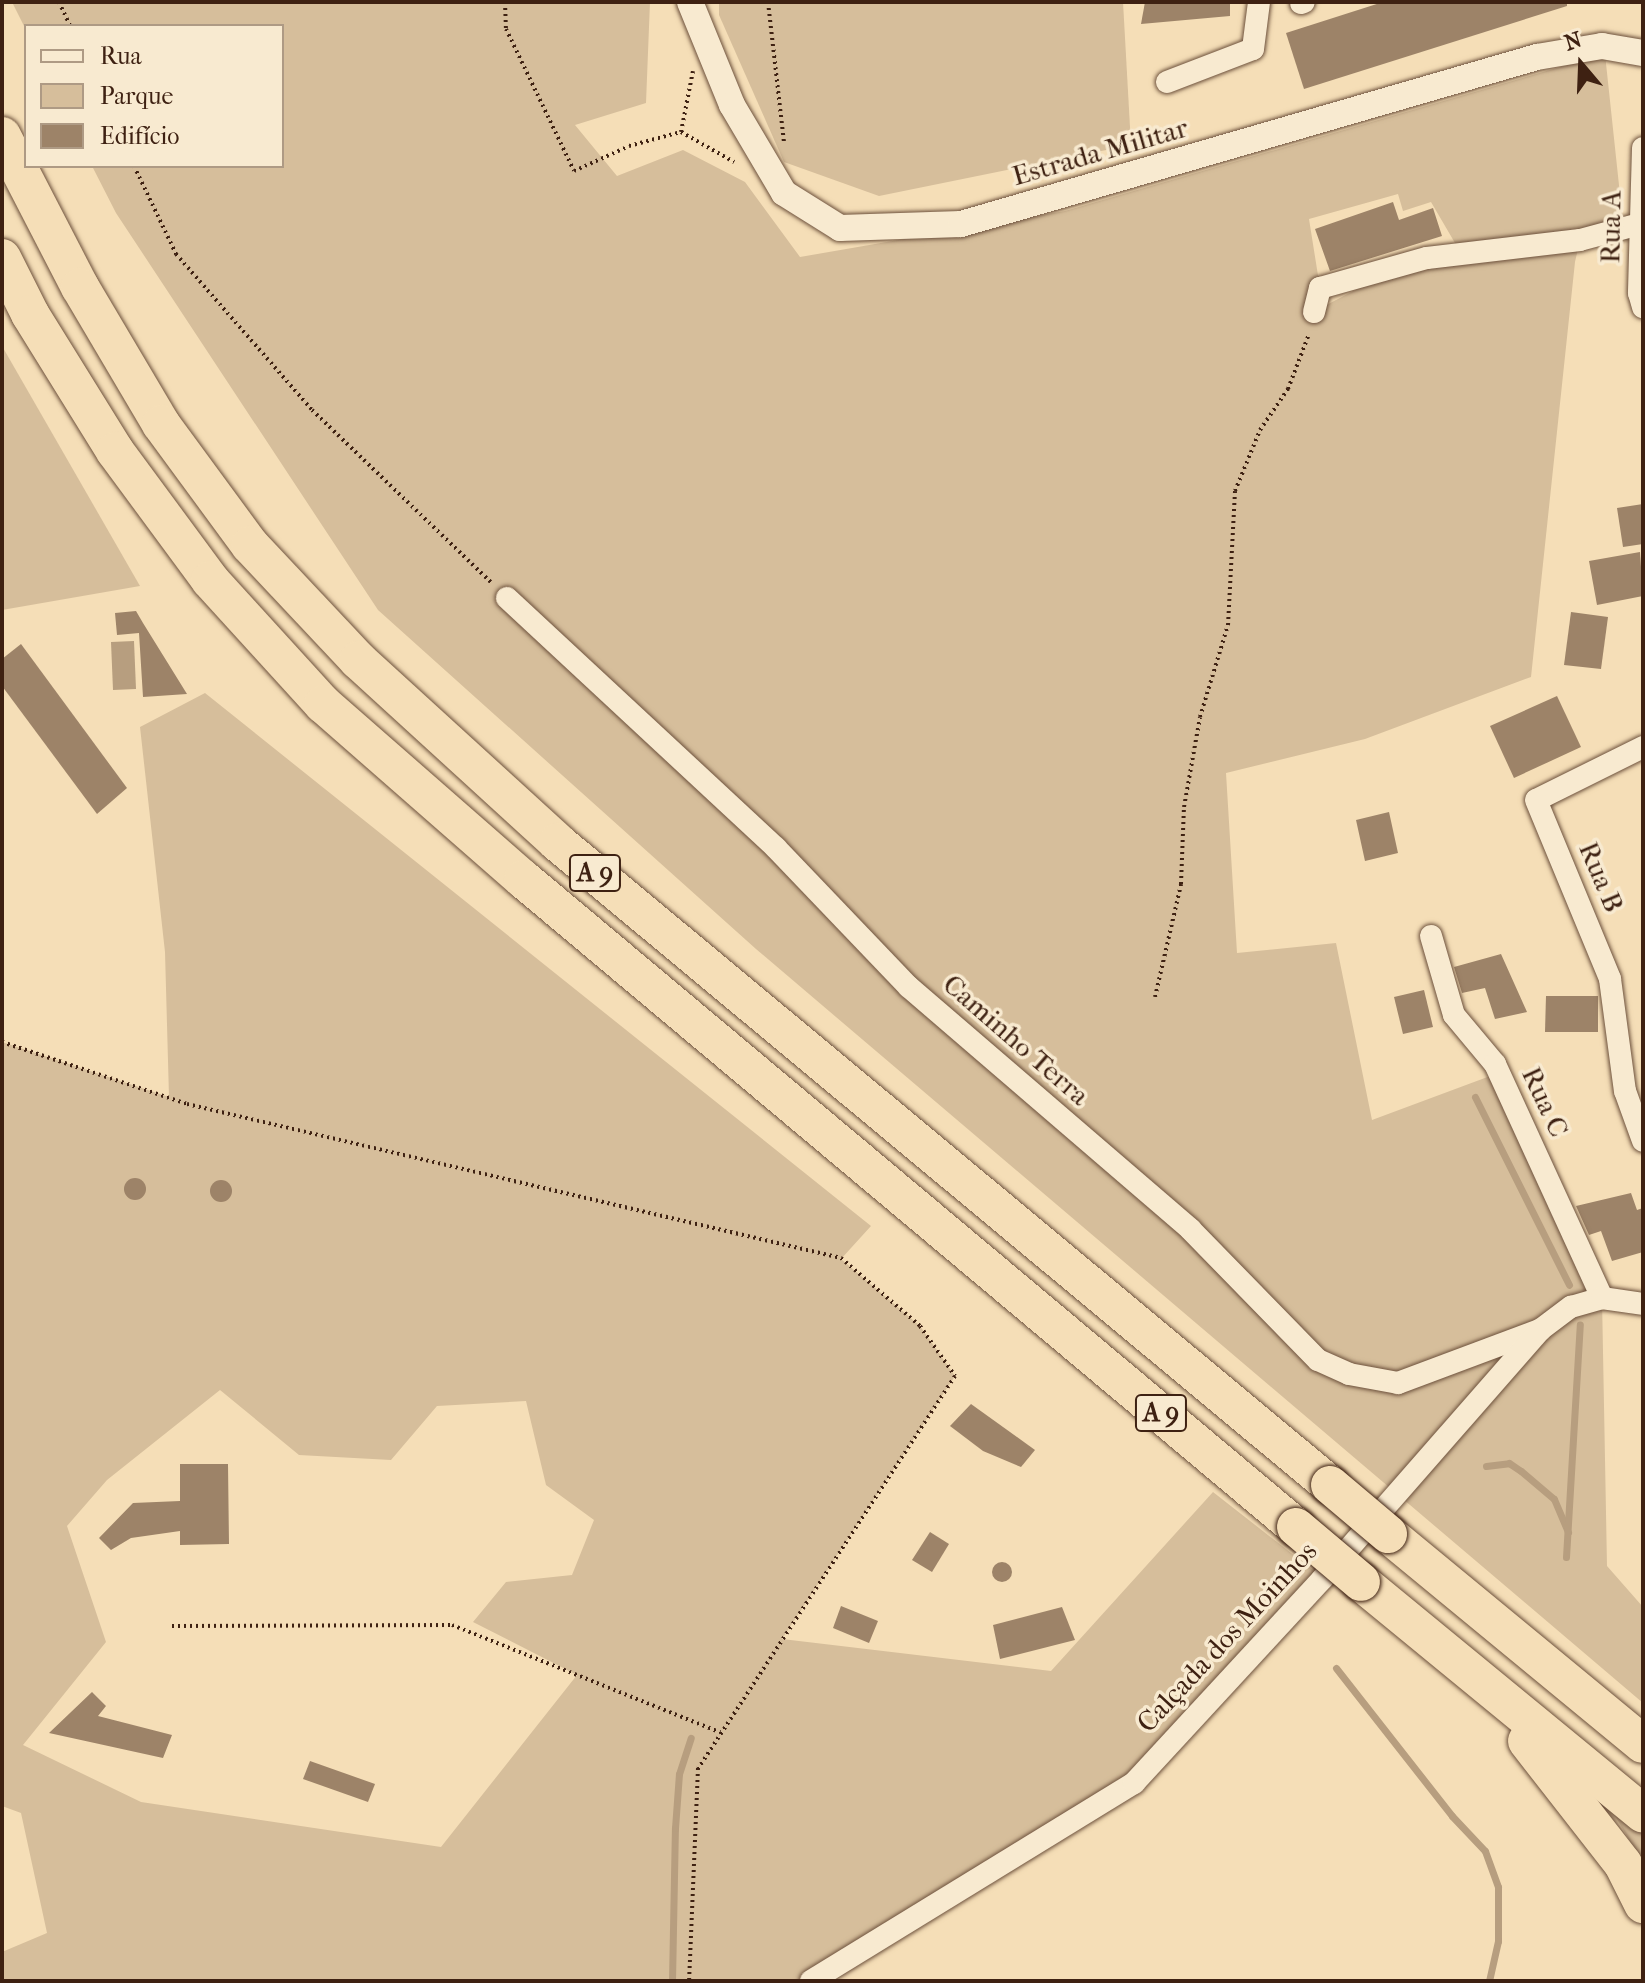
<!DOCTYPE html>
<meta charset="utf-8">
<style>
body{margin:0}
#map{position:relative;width:1645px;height:1983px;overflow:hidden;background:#f5deb7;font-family:"IM FELL French Canon",serif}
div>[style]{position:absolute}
.green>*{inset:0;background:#d6be9b}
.water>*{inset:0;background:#b79e7f}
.stream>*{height:7px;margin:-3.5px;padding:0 3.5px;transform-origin:3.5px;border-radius:3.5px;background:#b79e7f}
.building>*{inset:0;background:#9d8368}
.round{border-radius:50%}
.path>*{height:4px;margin-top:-2px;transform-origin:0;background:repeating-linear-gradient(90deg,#3e2112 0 2px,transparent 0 6px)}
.roads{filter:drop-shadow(0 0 2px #6c503b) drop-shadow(0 0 2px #6c503b)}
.minor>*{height:22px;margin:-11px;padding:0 11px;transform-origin:11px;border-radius:11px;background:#f8ead0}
.tertiary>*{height:26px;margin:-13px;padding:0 13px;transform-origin:13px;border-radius:13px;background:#f8ead0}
.motorway>*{height:38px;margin:-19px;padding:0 19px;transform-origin:19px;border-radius:19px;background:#f5deb7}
.bridges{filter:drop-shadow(0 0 2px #3e2112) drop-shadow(0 0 2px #3e2112)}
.motorway-bridge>*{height:38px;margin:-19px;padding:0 19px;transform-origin:19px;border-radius:19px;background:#f5deb7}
span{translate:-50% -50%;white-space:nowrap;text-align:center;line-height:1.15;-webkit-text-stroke:7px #f8ead0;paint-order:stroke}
.shield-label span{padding:2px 6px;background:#f8ead0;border:2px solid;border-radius:6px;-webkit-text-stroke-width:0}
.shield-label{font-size:26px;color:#3e2112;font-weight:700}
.street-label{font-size:28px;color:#3e2112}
.frame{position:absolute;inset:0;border:4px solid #3e2112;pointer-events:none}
.legend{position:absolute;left:24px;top:24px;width:260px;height:144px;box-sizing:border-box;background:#f8ead0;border:2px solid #ae9a84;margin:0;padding:10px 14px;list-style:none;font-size:24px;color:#3e2112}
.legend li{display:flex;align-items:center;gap:16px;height:40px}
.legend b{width:40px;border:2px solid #ae9a84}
.north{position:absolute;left:1541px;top:24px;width:80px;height:80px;-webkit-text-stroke:6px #f8ead0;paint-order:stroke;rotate:341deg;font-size:22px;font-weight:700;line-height:32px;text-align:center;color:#3e2112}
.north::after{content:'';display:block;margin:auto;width:28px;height:36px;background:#3e2112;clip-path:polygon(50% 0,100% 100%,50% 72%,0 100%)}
</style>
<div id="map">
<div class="green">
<div style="clip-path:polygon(evenodd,12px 2px,650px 2px,646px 103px,575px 125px,617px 176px,683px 150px,745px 182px,800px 257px,1065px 211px,1605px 54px,1624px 232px,1580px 240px,1575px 262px,1531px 677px,1365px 739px,1226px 773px,1237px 953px,1336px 943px,1372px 1120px,1509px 1069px,1602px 1298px,1607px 1566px,1643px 1607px,1643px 1703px,756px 949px,378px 610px,116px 213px,92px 166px,282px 166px,282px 26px,26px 26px,26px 30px,12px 2px,1398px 194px,1403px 211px,1431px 202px,1462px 255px,1403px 265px,1315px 311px,1320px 288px,1309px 219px,1398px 194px)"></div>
<div style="clip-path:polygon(719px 2px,1123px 2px,1131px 145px,879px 196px,784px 162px,719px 15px)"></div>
<div style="clip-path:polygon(2px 346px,140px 586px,2px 610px)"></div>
<div style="clip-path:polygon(evenodd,205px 693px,871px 1226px,841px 1259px,920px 1326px,955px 1376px,782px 1639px,1051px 1671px,1213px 1492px,1323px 1578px,1134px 1783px,822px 1981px,2px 1981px,2px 1952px,47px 1933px,21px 1813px,2px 1806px,2px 1042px,169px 1097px,165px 952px,140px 727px,205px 693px,220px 1390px,299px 1455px,391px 1460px,437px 1406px,526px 1401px,546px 1485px,594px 1520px,572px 1575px,506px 1582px,473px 1622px,577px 1675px,441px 1847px,141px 1802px,23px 1745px,106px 1642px,67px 1526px,107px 1480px,220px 1390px)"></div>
<div style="clip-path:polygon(1607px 1802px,1643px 1833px,1643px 1864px,1624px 1831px)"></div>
</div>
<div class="water">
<div style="clip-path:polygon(134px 641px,136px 689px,113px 690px,111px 642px)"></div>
</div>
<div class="stream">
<div style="left:1475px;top:1097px;width:210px;rotate:63.4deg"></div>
<div style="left:1486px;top:1466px;width:23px;rotate:-7deg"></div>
<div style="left:1509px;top:1463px;width:14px;rotate:34deg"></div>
<div style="left:1521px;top:1471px;width:43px;rotate:40.3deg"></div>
<div style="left:1554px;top:1499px;width:36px;rotate:67deg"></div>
<div style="left:1566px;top:1557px;width:233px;rotate:-86.6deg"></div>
<div style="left:1336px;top:1668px;width:188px;rotate:51.9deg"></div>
<div style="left:1452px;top:1816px;width:48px;rotate:46.7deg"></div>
<div style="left:1485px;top:1851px;width:38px;rotate:70deg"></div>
<div style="left:1498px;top:1887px;width:54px;rotate:90deg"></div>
<div style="left:1498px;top:1941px;width:41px;rotate:102.7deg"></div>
<div style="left:672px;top:1981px;width:153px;rotate:-88.9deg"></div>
<div style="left:675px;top:1828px;width:54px;rotate:-85.8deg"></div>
<div style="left:679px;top:1774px;width:38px;rotate:-72deg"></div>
</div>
<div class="building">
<div style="clip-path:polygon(1145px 2px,1230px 2px,1230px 16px,1141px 24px)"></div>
<div style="clip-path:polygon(1383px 2px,1567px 2px,1567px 6px,1304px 89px,1286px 33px)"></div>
<div style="clip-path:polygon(1393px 202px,1399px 220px,1433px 208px,1442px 236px,1330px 271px,1315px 229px)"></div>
<div style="clip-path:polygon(1643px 504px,1643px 544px,1623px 547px,1617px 508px)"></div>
<div style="clip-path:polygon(1640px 552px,1643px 596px,1597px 605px,1589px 561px)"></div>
<div style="clip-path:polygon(136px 611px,143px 623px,187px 694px,143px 697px,139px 633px,117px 635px,115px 613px)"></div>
<div style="clip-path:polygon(1571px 612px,1608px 617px,1601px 669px,1564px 665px)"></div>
<div style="clip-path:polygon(21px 644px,127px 788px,97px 814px,2px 686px,2px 659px)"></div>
<div style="clip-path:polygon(1557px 696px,1581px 747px,1514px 778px,1490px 726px)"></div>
<div style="clip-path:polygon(1389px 812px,1398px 853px,1365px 861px,1356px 820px)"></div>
<div style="clip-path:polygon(1501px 954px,1527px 1012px,1495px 1019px,1485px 988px,1462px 993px,1454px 967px)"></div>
<div style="clip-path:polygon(1424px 990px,1433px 1027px,1403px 1034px,1394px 997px)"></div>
<div style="clip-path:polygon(1546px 996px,1598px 996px,1598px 1032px,1545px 1032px)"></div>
<div class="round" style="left:124px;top:1178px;width:22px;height:22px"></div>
<div class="round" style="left:210px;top:1180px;width:22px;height:22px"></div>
<div style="clip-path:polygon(1631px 1193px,1637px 1210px,1643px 1208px,1643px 1252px,1612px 1261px,1601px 1231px,1589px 1235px,1576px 1206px)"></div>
<div style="clip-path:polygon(971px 1404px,1035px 1450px,1021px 1467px,983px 1451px,950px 1426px)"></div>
<div style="clip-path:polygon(180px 1464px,228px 1464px,229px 1544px,180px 1545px,180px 1531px,131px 1538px,111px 1550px,99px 1538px,133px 1503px,180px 1501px)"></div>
<div style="clip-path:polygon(930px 1532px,949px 1544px,932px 1572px,912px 1560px)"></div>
<div class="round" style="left:992px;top:1562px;width:20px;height:20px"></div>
<div style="clip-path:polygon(841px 1606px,878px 1621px,869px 1643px,833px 1628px)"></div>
<div style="clip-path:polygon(1062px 1607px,1075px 1640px,1000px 1659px,993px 1625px)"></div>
<div style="clip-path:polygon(92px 1692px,106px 1706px,98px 1716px,172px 1735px,163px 1758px,49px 1733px)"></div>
<div style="clip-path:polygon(310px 1761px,375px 1784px,368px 1802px,303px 1779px)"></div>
</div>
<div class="path">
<div style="left:59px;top:2px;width:26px;rotate:65deg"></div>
<div style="left:505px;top:2px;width:27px;rotate:88deg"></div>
<div style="left:506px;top:29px;width:157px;rotate:64.4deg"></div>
<div style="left:574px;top:171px;width:60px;rotate:-24.4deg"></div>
<div style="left:629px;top:146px;width:54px;rotate:-15.1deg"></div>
<div style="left:681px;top:132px;width:62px;rotate:-78.9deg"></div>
<div style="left:768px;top:2px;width:141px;rotate:83.5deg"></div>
<div style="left:681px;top:132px;width:61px;rotate:29.5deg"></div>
<div style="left:134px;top:166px;width:98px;rotate:64.5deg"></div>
<div style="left:176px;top:254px;width:207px;rotate:48.9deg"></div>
<div style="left:312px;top:410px;width:248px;rotate:43.9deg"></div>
<div style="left:1155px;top:997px;width:116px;rotate:-77deg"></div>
<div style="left:1181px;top:884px;width:77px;rotate:-87.8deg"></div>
<div style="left:1184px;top:807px;width:91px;rotate:-79.9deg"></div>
<div style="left:1200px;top:717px;width:96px;rotate:-73.1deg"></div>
<div style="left:1228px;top:625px;width:134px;rotate:-87deg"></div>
<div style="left:1235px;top:491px;width:66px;rotate:-67.7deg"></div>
<div style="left:1260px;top:430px;width:50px;rotate:-55.7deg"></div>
<div style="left:1288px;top:389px;width:59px;rotate:-69.1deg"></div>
<div style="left:2px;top:1042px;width:195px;rotate:18.5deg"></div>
<div style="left:187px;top:1104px;width:672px;rotate:13.25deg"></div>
<div style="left:841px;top:1258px;width:104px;rotate:40.7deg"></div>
<div style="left:920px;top:1326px;width:61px;rotate:55deg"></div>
<div style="left:955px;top:1376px;width:469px;rotate:123.2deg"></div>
<div style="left:698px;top:1768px;width:213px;rotate:92.4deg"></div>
<div style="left:172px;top:1626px;width:280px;rotate:-0.2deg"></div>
<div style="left:452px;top:1625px;width:289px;rotate:21.8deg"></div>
</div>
<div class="roads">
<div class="minor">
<div style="left:1301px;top:3px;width:3px;rotate:-18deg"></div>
<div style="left:1167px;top:82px;width:92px;rotate:-21deg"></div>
<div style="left:1253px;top:49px;width:47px;rotate:-82.7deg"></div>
<div style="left:1643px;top:148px;width:145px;rotate:91.6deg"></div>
<div style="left:1639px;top:293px;width:15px;rotate:74deg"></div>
<div style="left:1314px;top:312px;width:25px;rotate:-76deg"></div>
<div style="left:1320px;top:288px;width:111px;rotate:-15.7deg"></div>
<div style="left:1427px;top:258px;width:154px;rotate:-6.7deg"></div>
<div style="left:1580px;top:240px;width:65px;rotate:-15.1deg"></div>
<div style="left:507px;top:598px;width:367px;rotate:42.9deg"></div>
<div style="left:776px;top:848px;width:192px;rotate:46.3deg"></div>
<div style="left:909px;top:987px;width:371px;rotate:40.7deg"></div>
<div style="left:1190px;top:1229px;width:183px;rotate:45.7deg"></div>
<div style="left:1318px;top:1360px;width:34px;rotate:24deg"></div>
<div style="left:1349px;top:1374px;width:50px;rotate:10.4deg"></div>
<div style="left:1398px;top:1383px;width:152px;rotate:-20.5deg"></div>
<div style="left:1643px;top:747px;width:119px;rotate:153.6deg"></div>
<div style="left:1536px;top:800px;width:194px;rotate:67.5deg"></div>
<div style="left:1610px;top:979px;width:113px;rotate:82.4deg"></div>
<div style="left:1625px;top:1091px;width:53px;rotate:70.2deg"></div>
<div style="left:1431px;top:936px;width:82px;rotate:73.8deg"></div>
<div style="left:1454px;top:1015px;width:64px;rotate:50.1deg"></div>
<div style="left:1495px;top:1064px;width:257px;rotate:65.4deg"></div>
<div style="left:811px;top:1981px;width:379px;rotate:-31.5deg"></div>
<div style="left:1134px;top:1783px;width:279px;rotate:-47.3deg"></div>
<div style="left:1323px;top:1578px;width:330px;rotate:-48.8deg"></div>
<div style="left:1540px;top:1330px;width:39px;rotate:-37deg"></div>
<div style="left:1571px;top:1307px;width:32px;rotate:-16deg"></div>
<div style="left:1602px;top:1298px;width:41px;rotate:8.3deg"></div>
</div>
<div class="tertiary">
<div style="left:690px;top:2px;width:111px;rotate:67.8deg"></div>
<div style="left:732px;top:105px;width:102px;rotate:59.4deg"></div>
<div style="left:784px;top:193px;width:66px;rotate:32deg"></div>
<div style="left:840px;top:228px;width:121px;rotate:-1.9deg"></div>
<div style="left:961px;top:224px;width:600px;rotate:-16.17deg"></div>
<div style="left:1537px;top:57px;width:66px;rotate:-9.6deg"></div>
<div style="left:1602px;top:46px;width:42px;rotate:9.7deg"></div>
</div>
<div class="motorway">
<div style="left:2px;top:136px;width:170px;rotate:62.7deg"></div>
<div style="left:80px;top:287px;width:159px;rotate:59.4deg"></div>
<div style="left:161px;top:424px;width:150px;rotate:53.7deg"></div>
<div style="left:250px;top:545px;width:158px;rotate:46.8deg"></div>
<div style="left:358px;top:660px;width:270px;rotate:42.4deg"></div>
<div style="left:557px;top:842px;width:1005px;rotate:39.75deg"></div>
<div style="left:2px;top:258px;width:63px;rotate:63.4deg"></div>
<div style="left:30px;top:314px;width:161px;rotate:58.2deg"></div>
<div style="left:115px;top:451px;width:160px;rotate:53.6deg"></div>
<div style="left:210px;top:580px;width:168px;rotate:47.7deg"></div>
<div style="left:323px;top:704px;width:266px;rotate:41.2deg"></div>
<div style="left:523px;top:879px;width:1009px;rotate:39.97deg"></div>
<div style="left:1388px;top:1534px;width:330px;rotate:39.5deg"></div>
<div style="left:1361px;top:1582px;width:365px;rotate:39.4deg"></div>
<div style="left:1527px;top:1741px;width:156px;rotate:52deg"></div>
<div style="left:1623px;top:1864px;width:45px;rotate:63.4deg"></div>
</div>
</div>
<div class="bridges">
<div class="motorway-bridge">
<div style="left:1330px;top:1485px;width:76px;rotate:40.2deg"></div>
<div style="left:1296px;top:1527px;width:85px;rotate:40.2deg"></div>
</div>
</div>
<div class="shield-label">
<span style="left:595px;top:873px">A 9</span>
<span style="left:1161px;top:1413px">A 9</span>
</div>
<div class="street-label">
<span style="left:1100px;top:152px;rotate:-16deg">Estrada Militar</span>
<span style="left:1611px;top:227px;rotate:-89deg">Rua A</span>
<span style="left:1601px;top:877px;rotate:67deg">Rua B</span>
<span style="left:1016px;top:1040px;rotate:41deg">Caminho Terra</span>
<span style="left:1545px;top:1102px;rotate:65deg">Rua C</span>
<span style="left:1227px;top:1637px;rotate:-47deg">Calçada dos Moinhos</span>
</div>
<div class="frame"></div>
<ul class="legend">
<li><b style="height:10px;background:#f8ead0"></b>Rua</li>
<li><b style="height:22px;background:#d6be9b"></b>Parque</li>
<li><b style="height:22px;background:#9d8368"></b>Edifício</li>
</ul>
<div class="north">N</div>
</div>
